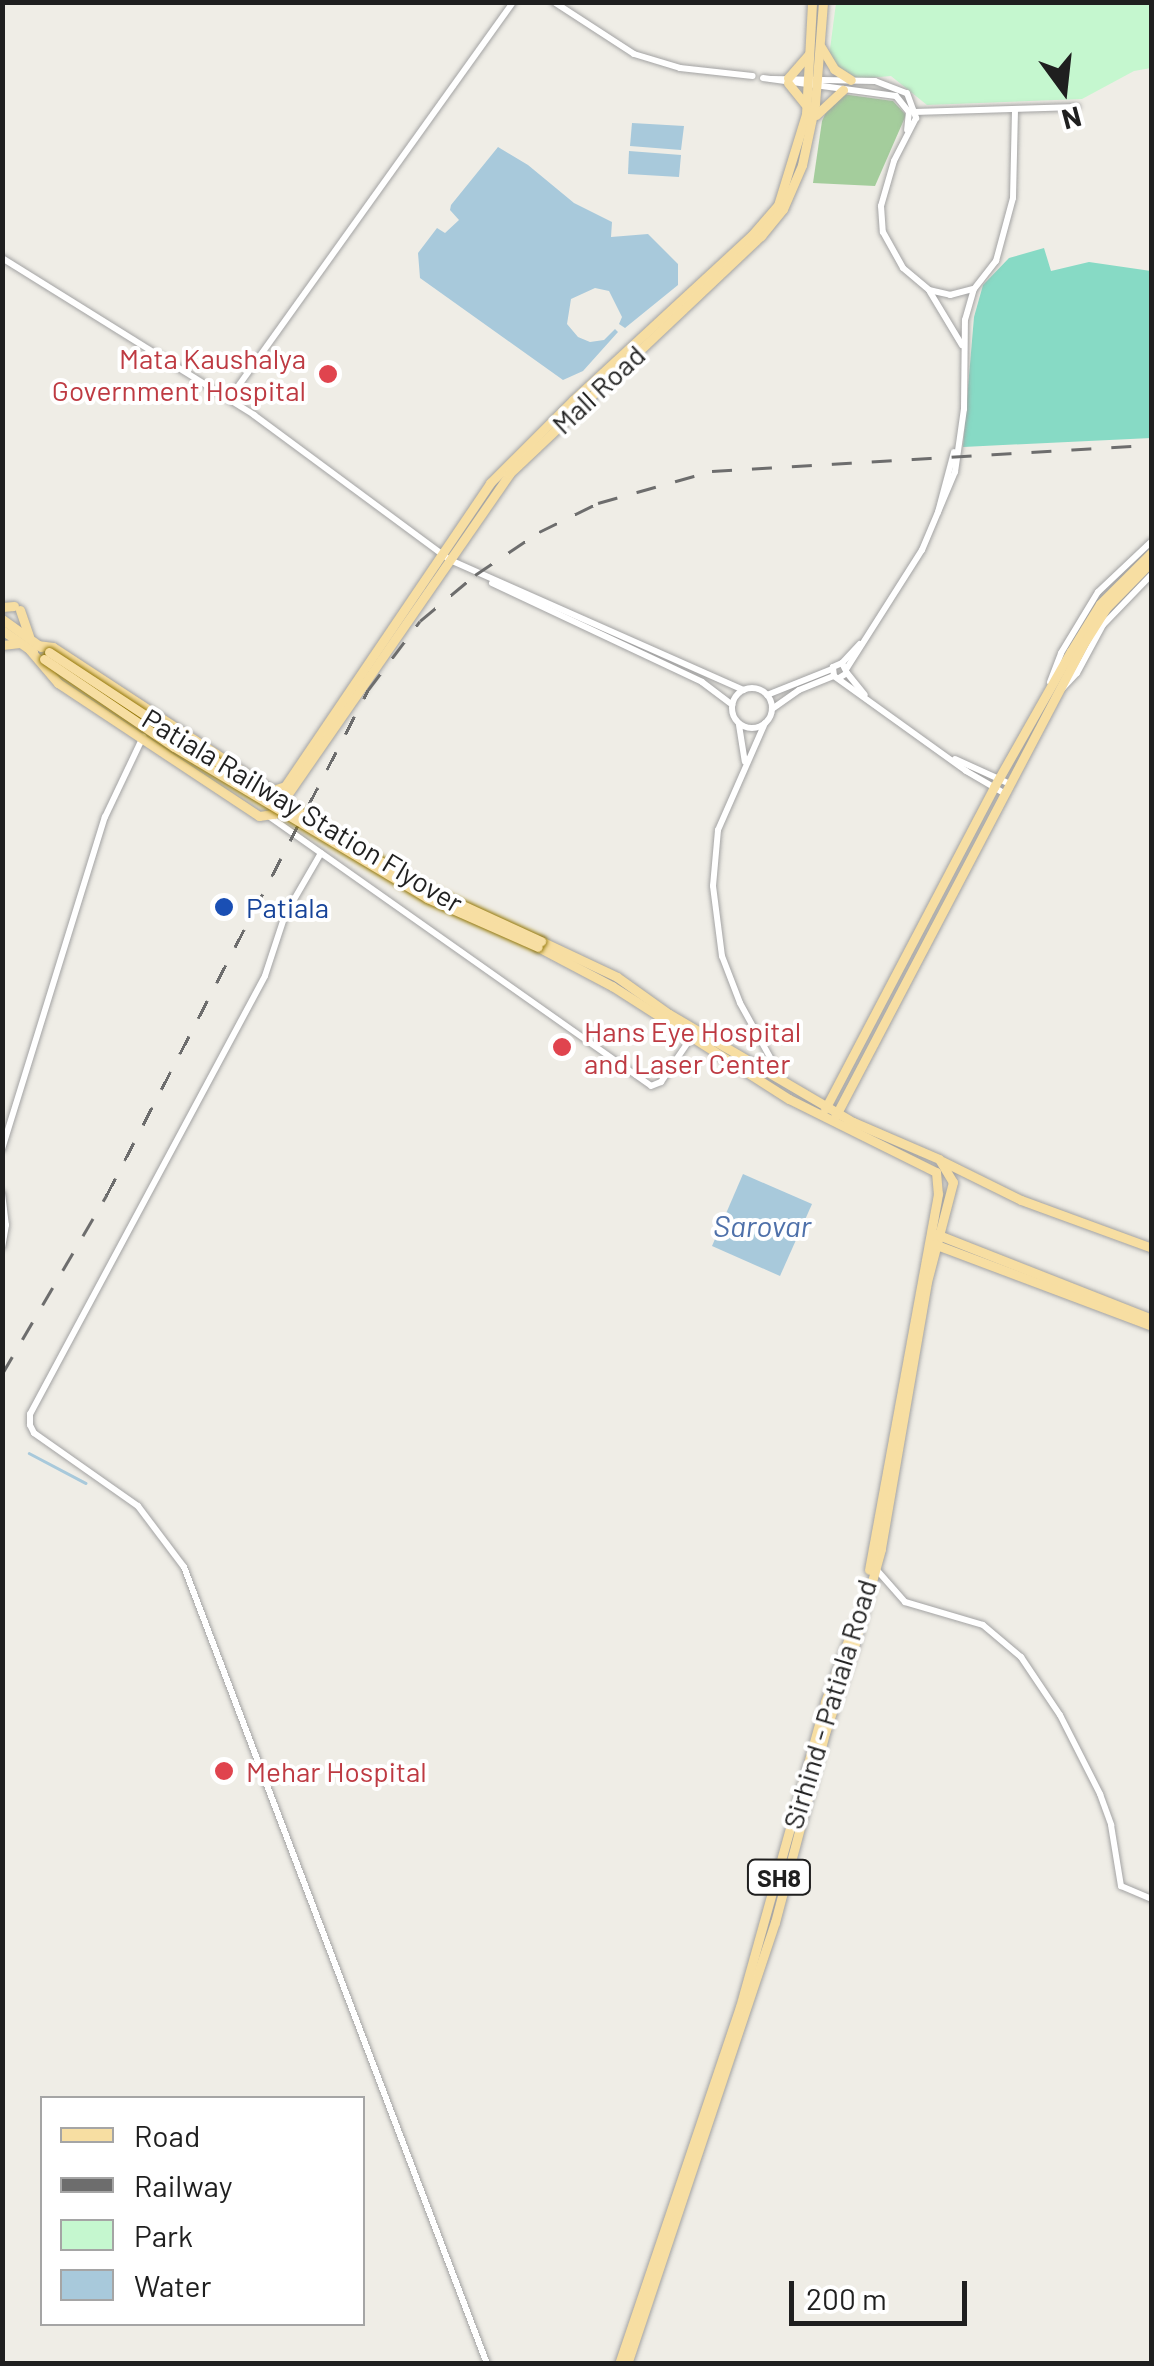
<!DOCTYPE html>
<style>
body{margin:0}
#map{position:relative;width:1154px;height:2366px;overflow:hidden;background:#efede6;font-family:Barlow,sans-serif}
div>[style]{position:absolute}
.forest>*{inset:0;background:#a4cd9c}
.park>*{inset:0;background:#c5f7cf}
.pitch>*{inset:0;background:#87dac5}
.water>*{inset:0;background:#a8c9db}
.stream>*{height:2.5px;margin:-1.25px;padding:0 1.25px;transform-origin:1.25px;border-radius:1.25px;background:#a8c9db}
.roads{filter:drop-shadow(0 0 2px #a3a3a3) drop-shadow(0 0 2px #a3a3a3)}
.minor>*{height:6px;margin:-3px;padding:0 3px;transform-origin:3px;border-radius:3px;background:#fff}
.minor>.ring{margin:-3px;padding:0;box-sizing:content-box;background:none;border:6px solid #fff;border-radius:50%}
.major>*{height:9px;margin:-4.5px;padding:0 4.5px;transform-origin:4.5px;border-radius:4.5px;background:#f7dea2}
.rail>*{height:2.5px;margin-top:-1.25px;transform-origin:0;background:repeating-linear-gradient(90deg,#6d6d6d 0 20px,transparent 0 40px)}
.bridges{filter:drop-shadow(0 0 2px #937707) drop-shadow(0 0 2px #937707)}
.major-bridge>*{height:9px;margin:-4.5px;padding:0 4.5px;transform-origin:4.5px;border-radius:4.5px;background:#f7dea2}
.dots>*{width:28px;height:28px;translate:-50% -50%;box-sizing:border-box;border:5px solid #fff;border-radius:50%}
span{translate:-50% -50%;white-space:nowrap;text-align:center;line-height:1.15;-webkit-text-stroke:8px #fff;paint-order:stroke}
.shield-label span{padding:2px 8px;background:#fff;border:2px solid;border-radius:8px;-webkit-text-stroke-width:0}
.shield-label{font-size:25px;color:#1f1f1f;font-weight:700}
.health-label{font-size:28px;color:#be3a42}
.right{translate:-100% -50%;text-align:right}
.left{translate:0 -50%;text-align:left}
.street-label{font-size:28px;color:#1f1f1f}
.transit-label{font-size:28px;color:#164399}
.water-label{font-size:30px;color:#4f71aa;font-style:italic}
.frame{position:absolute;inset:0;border:5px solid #1f1f1f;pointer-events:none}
.legend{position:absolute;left:40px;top:2096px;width:325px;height:230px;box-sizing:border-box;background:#fff;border:2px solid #a5a5a5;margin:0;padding:12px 18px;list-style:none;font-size:30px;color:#1f1f1f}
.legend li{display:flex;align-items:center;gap:20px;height:50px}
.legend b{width:50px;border:2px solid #a5a5a5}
.north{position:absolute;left:1014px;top:40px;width:100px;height:100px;-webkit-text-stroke:8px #fff;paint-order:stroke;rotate:165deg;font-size:28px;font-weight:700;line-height:40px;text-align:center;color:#1f1f1f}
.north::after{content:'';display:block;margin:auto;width:35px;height:45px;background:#1f1f1f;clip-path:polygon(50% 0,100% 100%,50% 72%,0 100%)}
.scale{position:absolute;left:789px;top:2281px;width:178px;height:45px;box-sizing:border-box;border:5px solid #1f1f1f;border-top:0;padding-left:12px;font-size:30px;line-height:35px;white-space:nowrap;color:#1f1f1f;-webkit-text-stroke:8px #fff;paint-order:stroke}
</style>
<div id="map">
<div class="forest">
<div style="clip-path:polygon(842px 94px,893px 101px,906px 115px,875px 186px,813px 183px,822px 121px,831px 101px)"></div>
</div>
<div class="park">
<div style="clip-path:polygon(836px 3px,1151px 3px,1151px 68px,1134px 71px,1082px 99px,927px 105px,891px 76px,856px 79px,844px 74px,829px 57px)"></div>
</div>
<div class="pitch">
<div style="clip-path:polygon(1044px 248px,1051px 271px,1089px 262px,1151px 271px,1151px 438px,963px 447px,974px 317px,983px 285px,1009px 258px)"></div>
</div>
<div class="water">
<div style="clip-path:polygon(632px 123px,684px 126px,681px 150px,630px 146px)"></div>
<div style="clip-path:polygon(498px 147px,528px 165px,574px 203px,612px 222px,611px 237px,648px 234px,678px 264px,678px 285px,625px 328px,619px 324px,622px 317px,609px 291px,595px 288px,571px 299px,567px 324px,578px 337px,590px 342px,604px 340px,615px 329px,618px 332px,583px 371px,563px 380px,420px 278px,418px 253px,437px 228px,445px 233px,459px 220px,450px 210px,451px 205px)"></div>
<div style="clip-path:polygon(629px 151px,681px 155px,679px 177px,628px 174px)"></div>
<div style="clip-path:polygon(743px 1174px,812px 1204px,780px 1276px,712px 1246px)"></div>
</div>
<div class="stream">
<div style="left:29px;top:1453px;width:64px;rotate:27.8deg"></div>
</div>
<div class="roads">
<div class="minor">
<div style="left:554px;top:2px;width:95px;rotate:33deg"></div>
<div style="left:634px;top:54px;width:48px;rotate:16.9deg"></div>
<div style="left:680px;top:68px;width:73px;rotate:6.3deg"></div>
<div style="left:763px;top:78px;width:134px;rotate:7.7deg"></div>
<div style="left:896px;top:96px;width:21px;rotate:51deg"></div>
<div style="left:909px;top:112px;width:18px;rotate:96deg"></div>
<div style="left:771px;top:79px;width:104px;rotate:1.1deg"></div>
<div style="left:875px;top:81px;width:34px;rotate:21deg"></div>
<div style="left:907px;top:93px;width:27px;rotate:70deg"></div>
<div style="left:916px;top:118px;width:48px;rotate:117.1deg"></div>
<div style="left:894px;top:161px;width:47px;rotate:106.1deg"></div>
<div style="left:881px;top:206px;width:26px;rotate:86deg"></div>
<div style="left:883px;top:232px;width:41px;rotate:60.9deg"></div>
<div style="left:903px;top:268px;width:34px;rotate:40deg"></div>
<div style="left:929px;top:290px;width:22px;rotate:13deg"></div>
<div style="left:950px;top:295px;width:23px;rotate:-15deg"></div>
<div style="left:914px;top:112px;width:163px;rotate:-1.8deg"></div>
<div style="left:2px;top:258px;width:297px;rotate:31.9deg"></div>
<div style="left:254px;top:415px;width:244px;rotate:36.5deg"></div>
<div style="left:450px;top:560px;width:321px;rotate:23.9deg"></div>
<div style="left:930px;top:292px;width:62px;rotate:58.9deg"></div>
<div style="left:229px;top:399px;width:488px;rotate:-54.4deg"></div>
<div style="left:938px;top:512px;width:62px;rotate:-75.1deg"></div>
<div style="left:492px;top:583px;width:232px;rotate:25.2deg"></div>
<div style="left:702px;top:682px;width:38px;rotate:37deg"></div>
<div style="left:842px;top:663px;width:26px;rotate:-47deg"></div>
<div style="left:847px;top:668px;width:140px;rotate:-57.6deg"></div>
<div style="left:922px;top:550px;width:85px;rotate:-67.1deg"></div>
<div style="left:955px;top:472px;width:64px;rotate:-81.9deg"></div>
<div style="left:964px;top:409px;width:89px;rotate:-89.4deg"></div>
<div style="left:965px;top:320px;width:32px;rotate:-74deg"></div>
<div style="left:974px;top:289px;width:36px;rotate:-52deg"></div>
<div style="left:996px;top:261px;width:65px;rotate:-74.9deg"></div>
<div style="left:1013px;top:198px;width:88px;rotate:-88.7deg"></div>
<div style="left:847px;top:673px;width:28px;rotate:51deg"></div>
<div style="left:839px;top:678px;width:9px;rotate:-32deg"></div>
<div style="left:847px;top:673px;width:11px;rotate:-117deg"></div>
<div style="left:842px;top:663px;width:10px;rotate:156deg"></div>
<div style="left:833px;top:667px;width:9px;rotate:84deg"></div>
<div style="left:834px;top:676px;width:163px;rotate:35.7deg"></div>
<div style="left:966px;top:771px;width:44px;rotate:30.1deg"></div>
<div style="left:1050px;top:682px;width:31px;rotate:-69deg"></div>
<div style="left:1061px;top:653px;width:71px;rotate:-58.8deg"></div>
<div style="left:1098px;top:592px;width:74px;rotate:-43.4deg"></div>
<div class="ring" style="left:732px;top:688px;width:34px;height:34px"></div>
<div style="left:1061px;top:690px;width:23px;rotate:-47deg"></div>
<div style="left:1077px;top:673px;width:55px;rotate:-61.6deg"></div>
<div style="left:1103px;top:625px;width:71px;rotate:-46.1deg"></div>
<div style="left:767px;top:695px;width:70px;rotate:-21.8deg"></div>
<div style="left:772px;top:709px;width:33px;rotate:-35deg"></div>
<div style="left:799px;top:690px;width:38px;rotate:-22deg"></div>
<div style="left:765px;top:723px;width:117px;rotate:113.7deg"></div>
<div style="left:718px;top:830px;width:56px;rotate:95.1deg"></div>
<div style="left:713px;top:886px;width:71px;rotate:82.7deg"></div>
<div style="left:722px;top:956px;width:50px;rotate:69deg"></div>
<div style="left:740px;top:1003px;width:85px;rotate:61deg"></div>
<div style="left:739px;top:725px;width:37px;rotate:81deg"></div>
<div style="left:955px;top:759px;width:58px;rotate:24.4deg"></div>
<div style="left:270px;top:817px;width:466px;rotate:35.2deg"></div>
<div style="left:651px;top:1086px;width:11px;rotate:-22deg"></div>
<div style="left:661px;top:1082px;width:57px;rotate:-55.8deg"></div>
<div style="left:321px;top:853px;width:72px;rotate:120.1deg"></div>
<div style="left:285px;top:915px;width:64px;rotate:108.2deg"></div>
<div style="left:265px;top:976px;width:497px;rotate:118.2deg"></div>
<div style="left:30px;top:1414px;width:11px;rotate:90deg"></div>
<div style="left:30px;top:1425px;width:9px;rotate:63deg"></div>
<div style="left:34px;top:1433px;width:127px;rotate:35.1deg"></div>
<div style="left:138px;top:1506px;width:76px;rotate:53deg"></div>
<div style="left:184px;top:1567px;width:853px;rotate:69.18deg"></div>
<div style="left:2px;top:1149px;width:348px;rotate:-72.8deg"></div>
<div style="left:105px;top:817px;width:89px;rotate:-64.6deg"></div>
<div style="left:2px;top:1193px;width:32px;rotate:83deg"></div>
<div style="left:6px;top:1225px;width:22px;rotate:100deg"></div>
<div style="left:876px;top:1569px;width:44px;rotate:48.7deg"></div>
<div style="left:905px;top:1602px;width:81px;rotate:16.4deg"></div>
<div style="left:983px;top:1625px;width:50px;rotate:40.1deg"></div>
<div style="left:1021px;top:1657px;width:70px;rotate:56.1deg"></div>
<div style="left:1060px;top:1715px;width:89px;rotate:63.1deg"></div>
<div style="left:1100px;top:1794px;width:33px;rotate:70deg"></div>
<div style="left:1111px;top:1825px;width:62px;rotate:80.7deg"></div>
<div style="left:1121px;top:1886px;width:34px;rotate:23deg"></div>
</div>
<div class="major">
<div style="left:821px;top:47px;width:26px;rotate:59deg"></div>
<div style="left:834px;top:69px;width:20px;rotate:33deg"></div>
<div style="left:788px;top:78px;width:32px;rotate:-49deg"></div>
<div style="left:788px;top:83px;width:27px;rotate:51deg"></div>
<div style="left:816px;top:115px;width:37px;rotate:-43deg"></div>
<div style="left:2px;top:607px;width:12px;rotate:-5deg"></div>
<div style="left:20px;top:610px;width:28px;rotate:71deg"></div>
<div style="left:2px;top:619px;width:48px;rotate:35.7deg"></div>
<div style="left:2px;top:630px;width:38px;rotate:35deg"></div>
<div style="left:2px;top:645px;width:18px;rotate:-6deg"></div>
<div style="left:37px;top:645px;width:16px;rotate:7deg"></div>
<div style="left:53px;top:647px;width:250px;rotate:33.2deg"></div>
<div style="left:262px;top:784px;width:13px;rotate:29deg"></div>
<div style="left:273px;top:790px;width:13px;rotate:-18deg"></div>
<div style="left:285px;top:786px;width:366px;rotate:-55.9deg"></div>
<div style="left:490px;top:483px;width:117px;rotate:-45deg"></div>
<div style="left:573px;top:400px;width:243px;rotate:-42.7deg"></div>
<div style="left:752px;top:235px;width:40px;rotate:-49deg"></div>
<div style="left:778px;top:205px;width:95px;rotate:-72.9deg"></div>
<div style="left:806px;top:114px;width:112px;rotate:-86.9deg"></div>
<div style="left:29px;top:649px;width:45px;rotate:49.5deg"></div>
<div style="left:58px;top:683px;width:241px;rotate:33.5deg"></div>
<div style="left:259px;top:816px;width:15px;rotate:-8deg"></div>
<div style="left:274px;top:814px;width:413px;rotate:-55.3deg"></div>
<div style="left:509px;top:474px;width:347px;rotate:-43.4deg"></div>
<div style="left:761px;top:236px;width:35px;rotate:-51deg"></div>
<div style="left:783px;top:209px;width:48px;rotate:-66.6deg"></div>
<div style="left:802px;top:165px;width:62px;rotate:-78deg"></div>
<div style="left:815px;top:104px;width:102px;rotate:-85.5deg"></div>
<div style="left:541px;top:941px;width:84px;rotate:25.3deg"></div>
<div style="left:617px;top:977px;width:64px;rotate:35.4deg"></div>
<div style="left:669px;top:1014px;width:213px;rotate:30.4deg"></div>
<div style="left:853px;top:1122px;width:94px;rotate:23.3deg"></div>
<div style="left:939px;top:1159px;width:27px;rotate:59deg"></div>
<div style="left:953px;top:1182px;width:103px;rotate:104.6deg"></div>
<div style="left:927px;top:1282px;width:271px;rotate:99.8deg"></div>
<div style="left:881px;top:1549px;width:98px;rotate:105.5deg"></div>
<div style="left:855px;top:1643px;width:95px;rotate:108.4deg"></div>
<div style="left:825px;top:1733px;width:196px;rotate:104.8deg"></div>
<div style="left:775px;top:1922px;width:466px;rotate:108.5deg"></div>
<div style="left:538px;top:947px;width:84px;rotate:27.8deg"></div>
<div style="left:612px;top:986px;width:210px;rotate:32.6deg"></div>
<div style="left:789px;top:1099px;width:164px;rotate:26.4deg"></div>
<div style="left:936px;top:1172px;width:22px;rotate:85deg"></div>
<div style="left:938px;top:1194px;width:382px;rotate:100.4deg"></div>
<div style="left:825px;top:1109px;width:364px;rotate:-62.3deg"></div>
<div style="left:994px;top:787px;width:156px;rotate:-60.5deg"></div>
<div style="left:1071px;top:651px;width:55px;rotate:-58.3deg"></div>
<div style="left:1100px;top:604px;width:74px;rotate:-45deg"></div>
<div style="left:835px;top:1117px;width:535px;rotate:-62.29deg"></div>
<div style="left:1084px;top:643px;width:41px;rotate:-57.8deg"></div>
<div style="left:1106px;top:608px;width:66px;rotate:-45.6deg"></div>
<div style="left:942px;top:1161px;width:88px;rotate:26.3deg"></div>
<div style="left:1021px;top:1200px;width:140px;rotate:20.1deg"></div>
<div style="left:936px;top:1234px;width:232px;rotate:21.5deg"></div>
<div style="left:934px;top:1244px;width:233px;rotate:20.6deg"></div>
<div style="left:619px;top:2364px;width:377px;rotate:-71.3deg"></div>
<div style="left:740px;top:2007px;width:317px;rotate:-74.4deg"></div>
<div style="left:825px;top:1702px;width:83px;rotate:-69.6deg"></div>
</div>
</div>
<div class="rail">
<div style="left:2px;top:1374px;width:206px;rotate:-59.7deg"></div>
<div style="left:106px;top:1196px;width:570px;rotate:-62.63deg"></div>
<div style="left:368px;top:690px;width:86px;rotate:-53deg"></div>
<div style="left:420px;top:621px;width:72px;rotate:-39.9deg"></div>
<div style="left:475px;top:575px;width:77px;rotate:-33.9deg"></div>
<div style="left:539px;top:532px;width:66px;rotate:-26.2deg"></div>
<div style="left:598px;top:503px;width:118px;rotate:-15.7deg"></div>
<div style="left:712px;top:471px;width:441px;rotate:-3.4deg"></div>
</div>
<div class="bridges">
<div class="major-bridge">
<div style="left:49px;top:652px;width:186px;rotate:33.3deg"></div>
<div style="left:204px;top:754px;width:256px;rotate:31.3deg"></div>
<div style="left:423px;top:887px;width:130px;rotate:24.6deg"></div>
<div style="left:44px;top:659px;width:157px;rotate:34.1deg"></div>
<div style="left:174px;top:747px;width:295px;rotate:30.8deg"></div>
<div style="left:427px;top:898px;width:121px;rotate:23.8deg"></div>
</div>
</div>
<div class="dots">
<div style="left:328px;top:374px;background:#e0444e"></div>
<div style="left:224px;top:907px;background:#1a4fb4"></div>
<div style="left:562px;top:1047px;background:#e0444e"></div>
<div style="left:224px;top:1771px;background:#e0444e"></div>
</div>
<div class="shield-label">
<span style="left:779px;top:1877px">SH8</span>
</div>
<div class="health-label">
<span class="right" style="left:306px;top:374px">Mata Kaushalya<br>Government Hospital</span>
<span class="left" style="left:584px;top:1047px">Hans Eye Hospital<br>and Laser Center</span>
<span class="left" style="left:246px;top:1771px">Mehar Hospital</span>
</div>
<div class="street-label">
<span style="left:598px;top:389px;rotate:-43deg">Mall Road</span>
<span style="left:303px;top:810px;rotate:31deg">Patiala Railway Station Flyover</span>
<span style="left:829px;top:1704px;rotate:-73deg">Sirhind - Patiala Road</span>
</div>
<div class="transit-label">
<span class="left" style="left:246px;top:907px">Patiala</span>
</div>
<div class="water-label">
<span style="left:762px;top:1225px">Sarovar</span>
</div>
<div class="frame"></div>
<ul class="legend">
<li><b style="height:12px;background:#f7dea2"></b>Road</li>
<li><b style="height:12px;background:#6d6d6d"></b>Railway</li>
<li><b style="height:28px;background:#c5f7cf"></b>Park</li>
<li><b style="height:28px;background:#a8c9db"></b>Water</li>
</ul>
<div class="north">N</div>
<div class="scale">200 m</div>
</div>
